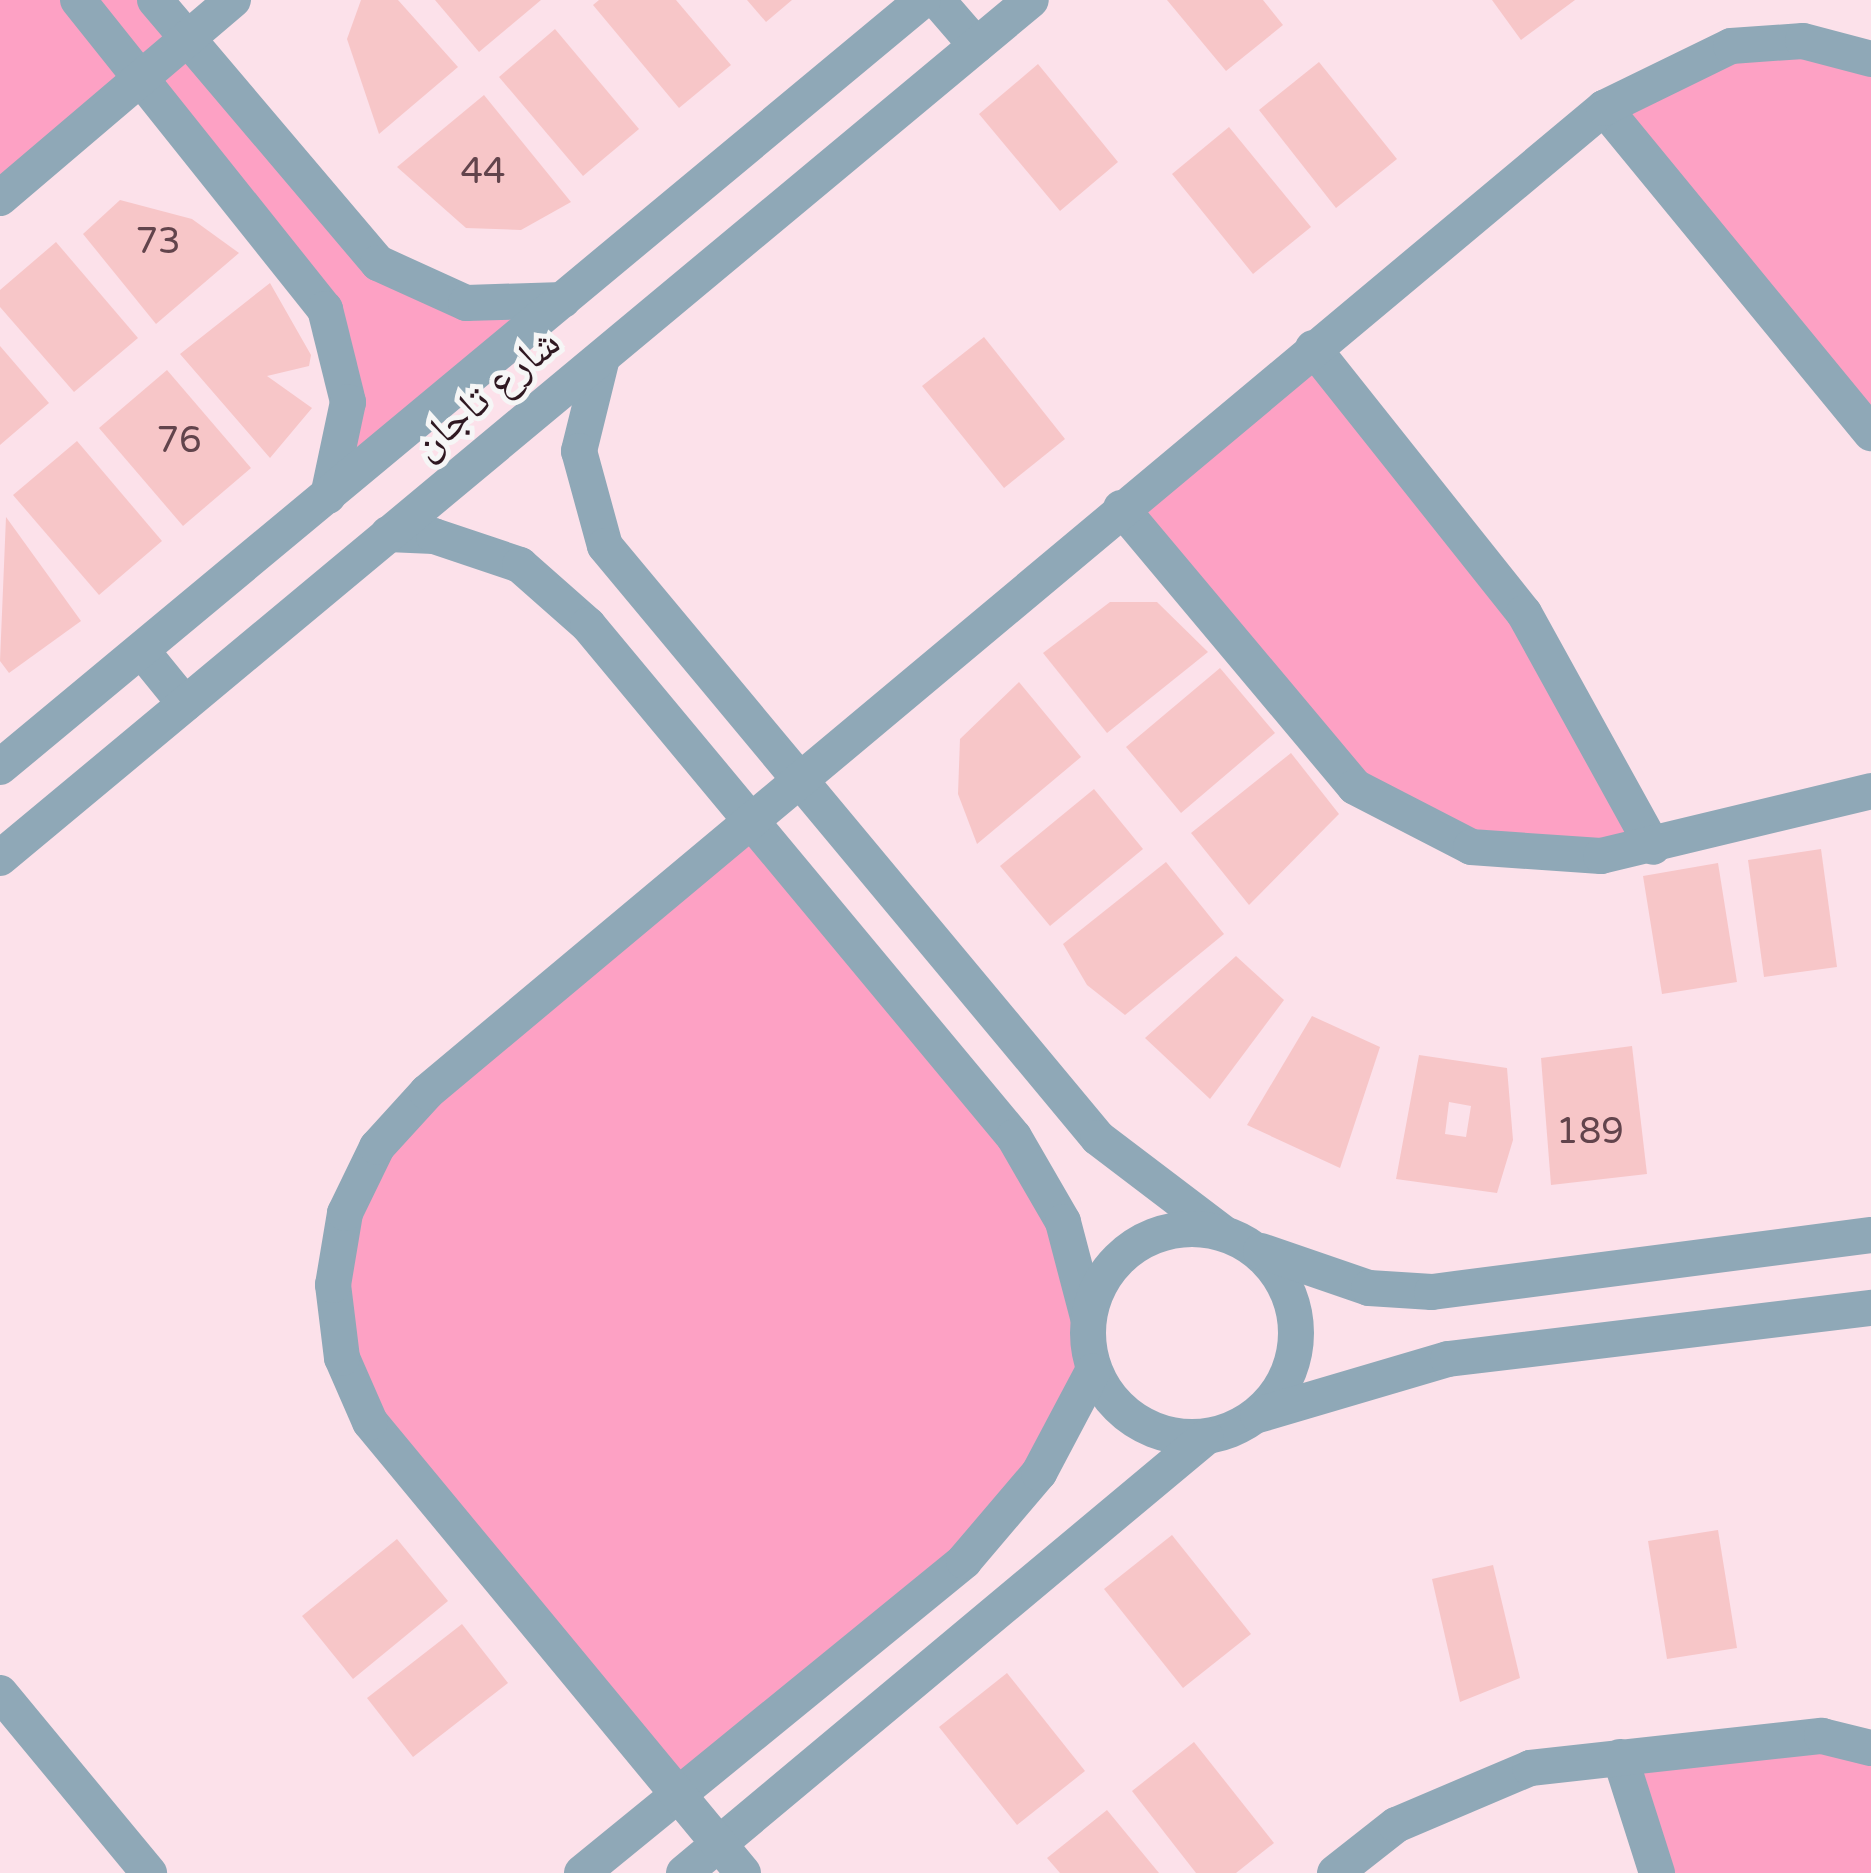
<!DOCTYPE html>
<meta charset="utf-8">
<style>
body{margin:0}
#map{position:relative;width:1871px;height:1873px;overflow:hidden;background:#fce1ea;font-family:"Varela Round","Noto Naskh Arabic",sans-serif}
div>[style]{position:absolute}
.green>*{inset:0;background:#fda1c4}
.building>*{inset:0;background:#f7c6c8}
.minor>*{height:36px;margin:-18px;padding:0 18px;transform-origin:18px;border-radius:18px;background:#8fa8b7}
.minor>.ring{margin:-18px;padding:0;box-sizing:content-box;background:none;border:36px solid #8fa8b7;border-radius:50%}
span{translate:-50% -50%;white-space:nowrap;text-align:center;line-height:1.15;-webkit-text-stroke:10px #f6f6f6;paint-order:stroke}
.number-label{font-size:36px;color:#62444c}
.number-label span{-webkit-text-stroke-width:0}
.street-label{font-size:42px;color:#301922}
</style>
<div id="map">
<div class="green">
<div style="clip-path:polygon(0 0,155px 0,419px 288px,563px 300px,328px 496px,342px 354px,142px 78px,0 198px)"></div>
<div style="clip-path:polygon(1731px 46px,1871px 59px,1871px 433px,1604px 108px)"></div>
<div style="clip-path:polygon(1313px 348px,1470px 541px,1653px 847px,1410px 823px,1121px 508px)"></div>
<div style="clip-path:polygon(750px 820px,1014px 1137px,1088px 1317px,1093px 1371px,1039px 1473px,678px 1795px,342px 1358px,345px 1213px,377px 1147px)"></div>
<div style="clip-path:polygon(1871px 1748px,1871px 1873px,1657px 1873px,1620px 1757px)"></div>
</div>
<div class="building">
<div style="clip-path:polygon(361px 0,398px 0,458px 67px,379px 134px,347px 39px)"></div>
<div style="clip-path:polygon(435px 0,541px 0,479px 52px)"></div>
<div style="clip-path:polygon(599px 0,676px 0,731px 65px,679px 108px,593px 5px)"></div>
<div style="clip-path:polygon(747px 0,792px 0,766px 22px)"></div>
<div style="clip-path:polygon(1167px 0,1263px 0,1283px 25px,1226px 71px)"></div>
<div style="clip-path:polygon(1492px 0,1575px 0,1521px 40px)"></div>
<div style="clip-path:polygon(555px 29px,639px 129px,583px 176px,499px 77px)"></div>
<div style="clip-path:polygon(1319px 62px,1397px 159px,1336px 208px,1259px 110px)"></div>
<div style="clip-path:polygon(1038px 64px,1118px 162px,1060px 211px,979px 114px)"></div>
<div style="clip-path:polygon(484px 95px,571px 202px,521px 230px,466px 228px,397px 167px)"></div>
<div style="clip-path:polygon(1229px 127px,1311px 227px,1253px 274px,1172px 174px)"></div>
<div style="clip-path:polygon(120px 200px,192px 219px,239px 253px,156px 324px,83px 234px)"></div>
<div style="clip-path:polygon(56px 242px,138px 338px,74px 392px,0 307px,0 290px)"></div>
<div style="clip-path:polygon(270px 283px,311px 355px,309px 366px,267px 376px,312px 408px,270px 458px,180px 354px)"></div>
<div style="clip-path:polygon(984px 337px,1065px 439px,1004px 488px,922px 386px)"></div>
<div style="clip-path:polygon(0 346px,49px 403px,0 445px)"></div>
<div style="clip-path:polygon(167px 370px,251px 468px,183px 526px,99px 428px)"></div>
<div style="clip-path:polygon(77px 441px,162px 541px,99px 595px,13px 495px)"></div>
<div style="clip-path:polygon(6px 517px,81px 621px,9px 673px,0 661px)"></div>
<div style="clip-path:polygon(1110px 602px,1157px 602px,1208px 652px,1107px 733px,1043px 653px)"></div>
<div style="clip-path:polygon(1220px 668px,1275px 733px,1181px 813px,1126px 747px)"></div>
<div style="clip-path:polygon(1019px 682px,1081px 757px,977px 844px,958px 794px,960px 739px)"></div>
<div style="clip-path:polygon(1291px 753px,1339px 814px,1249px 905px,1191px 833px)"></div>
<div style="clip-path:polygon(1094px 789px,1143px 849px,1050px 926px,1000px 866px)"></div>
<div style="clip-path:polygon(1821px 849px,1837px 967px,1764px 977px,1748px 860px)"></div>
<div style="clip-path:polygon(1166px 862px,1224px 934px,1125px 1015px,1087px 985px,1063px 944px)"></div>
<div style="clip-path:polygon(1718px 863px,1737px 982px,1662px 994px,1643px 876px)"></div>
<div style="clip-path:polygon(1236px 956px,1284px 1000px,1210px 1099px,1145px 1038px)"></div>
<div style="clip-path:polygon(1312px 1016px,1380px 1047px,1340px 1168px,1247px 1125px)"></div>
<div style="clip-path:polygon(1632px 1046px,1647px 1174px,1551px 1185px,1541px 1058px)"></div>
<div style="clip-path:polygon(evenodd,1419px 1055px,1507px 1068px,1513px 1140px,1497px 1193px,1396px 1179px,1419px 1055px,1449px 1102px,1471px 1106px,1466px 1137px,1445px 1134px,1449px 1102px)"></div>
<div style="clip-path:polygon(1718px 1530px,1737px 1648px,1667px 1659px,1648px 1541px)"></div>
<div style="clip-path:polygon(1172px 1535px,1251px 1634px,1183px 1688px,1104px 1589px)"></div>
<div style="clip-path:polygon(397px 1539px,448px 1601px,353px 1679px,302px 1616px)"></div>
<div style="clip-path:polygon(1493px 1565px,1520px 1678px,1460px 1702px,1432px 1579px)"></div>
<div style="clip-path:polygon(462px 1624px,508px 1683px,413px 1757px,367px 1698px)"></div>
<div style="clip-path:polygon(1007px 1673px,1085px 1771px,1017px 1825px,939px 1727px)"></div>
<div style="clip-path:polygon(1194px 1742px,1274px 1843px,1236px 1873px,1196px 1873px,1132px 1791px)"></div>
<div style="clip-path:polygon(1107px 1810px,1159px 1873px,1060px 1873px,1047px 1858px)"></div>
</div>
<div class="minor">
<div style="left:78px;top:0;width:396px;rotate:51.4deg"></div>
<div style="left:325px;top:309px;width:96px;rotate:76.1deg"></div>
<div style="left:348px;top:402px;width:96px;rotate:102deg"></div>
<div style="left:155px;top:0;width:345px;rotate:49.7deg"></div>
<div style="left:378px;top:263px;width:97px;rotate:24.4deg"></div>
<div style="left:466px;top:303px;width:97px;rotate:-1.8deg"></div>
<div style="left:937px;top:0;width:60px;rotate:49.1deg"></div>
<div style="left:1604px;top:108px;width:421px;rotate:50.6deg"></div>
<div style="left:0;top:198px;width:306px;rotate:-40.4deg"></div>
<div style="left:1313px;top:348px;width:339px;rotate:51.5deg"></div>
<div style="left:1524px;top:613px;width:267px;rotate:61.1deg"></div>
<div style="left:601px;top:362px;width:92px;rotate:103.9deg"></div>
<div style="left:579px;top:451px;width:98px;rotate:74.7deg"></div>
<div style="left:605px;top:546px;width:770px;rotate:50.21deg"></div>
<div style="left:1098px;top:1138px;width:156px;rotate:37.2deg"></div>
<div style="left:1121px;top:508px;width:364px;rotate:50deg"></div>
<div style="left:1355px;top:787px;width:131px;rotate:27.3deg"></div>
<div style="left:1471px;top:847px;width:130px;rotate:4deg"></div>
<div style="left:1601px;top:856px;width:278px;rotate:-13.5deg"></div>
<div style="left:388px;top:534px;width:46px;rotate:2.5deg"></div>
<div style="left:434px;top:536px;width:91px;rotate:18.6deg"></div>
<div style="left:520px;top:565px;width:91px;rotate:41.4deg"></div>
<div style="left:588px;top:625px;width:666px;rotate:50.24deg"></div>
<div style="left:1014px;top:1137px;width:98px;rotate:60deg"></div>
<div style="left:1063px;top:1222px;width:98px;rotate:75.3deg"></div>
<div style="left:142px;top:651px;width:68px;rotate:50.9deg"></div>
<div style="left:0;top:767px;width:1200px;rotate:-39.73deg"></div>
<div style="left:0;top:858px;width:1341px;rotate:-39.77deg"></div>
<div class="ring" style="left:1088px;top:1229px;width:172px;height:172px"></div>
<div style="left:1261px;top:1251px;width:114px;rotate:18.9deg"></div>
<div style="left:1369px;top:1288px;width:63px;rotate:3.6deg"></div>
<div style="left:1432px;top:1292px;width:443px;rotate:-7.4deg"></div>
<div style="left:1258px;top:1415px;width:198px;rotate:-16.4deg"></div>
<div style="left:1448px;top:1359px;width:426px;rotate:-6.9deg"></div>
<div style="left:0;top:1693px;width:234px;rotate:50.4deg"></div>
<div style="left:1620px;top:1757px;width:122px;rotate:72.3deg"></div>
<div style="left:582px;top:1873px;width:493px;rotate:-39.2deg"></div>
<div style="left:964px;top:1561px;width:116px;rotate:-49.6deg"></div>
<div style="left:1039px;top:1473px;width:115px;rotate:-62.1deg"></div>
<div style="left:684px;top:1873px;width:680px;rotate:-39.87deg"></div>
<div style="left:743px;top:1873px;width:585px;rotate:-129.59deg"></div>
<div style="left:370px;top:1422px;width:70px;rotate:-113.6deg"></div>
<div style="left:342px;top:1358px;width:74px;rotate:-97deg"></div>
<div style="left:333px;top:1285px;width:73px;rotate:-80.5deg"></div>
<div style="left:345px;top:1213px;width:73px;rotate:-64.1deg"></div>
<div style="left:377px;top:1147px;width:74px;rotate:-47.7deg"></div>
<div style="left:427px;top:1092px;width:1534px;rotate:-39.9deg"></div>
<div style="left:1604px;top:108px;width:141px;rotate:-26deg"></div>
<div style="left:1731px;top:46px;width:72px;rotate:-4deg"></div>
<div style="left:1803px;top:41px;width:70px;rotate:14.8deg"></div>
<div style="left:1335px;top:1873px;width:78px;rotate:-38.2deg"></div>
<div style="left:1396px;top:1825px;width:146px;rotate:-23deg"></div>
<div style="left:1530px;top:1768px;width:294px;rotate:-6.3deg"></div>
<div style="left:1822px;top:1736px;width:50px;rotate:13.8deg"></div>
</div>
<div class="number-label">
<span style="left:483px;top:172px">44</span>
<span style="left:158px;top:242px">73</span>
<span style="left:179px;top:441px">76</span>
<span style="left:1590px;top:1132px">189</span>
</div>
<div class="street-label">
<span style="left:486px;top:394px;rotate:-40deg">شارع تاجان</span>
</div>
</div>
